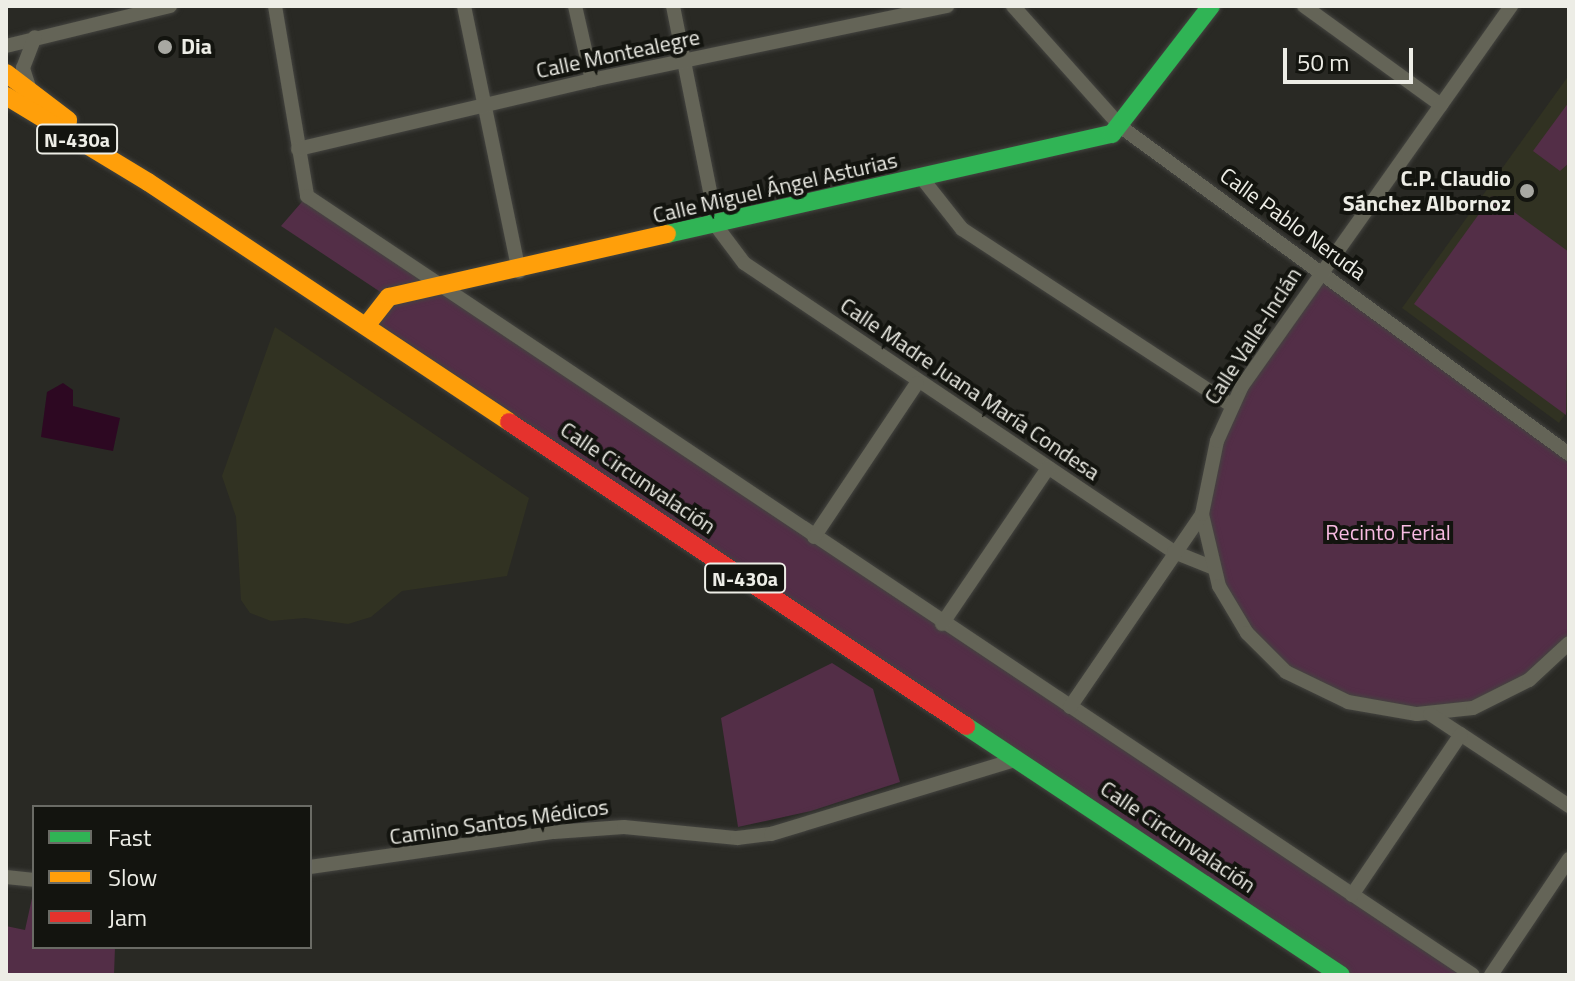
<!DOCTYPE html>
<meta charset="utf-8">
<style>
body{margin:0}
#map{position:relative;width:1575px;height:981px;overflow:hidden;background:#292924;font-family:"Titillium Web",sans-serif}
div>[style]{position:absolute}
.built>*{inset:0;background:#313222}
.green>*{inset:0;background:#532e47}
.water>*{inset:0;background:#2d0822}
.roads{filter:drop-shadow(0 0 2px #444440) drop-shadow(0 0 2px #444440)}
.street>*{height:14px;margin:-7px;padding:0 7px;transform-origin:7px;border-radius:7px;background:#646457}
.fast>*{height:18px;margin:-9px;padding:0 9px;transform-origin:9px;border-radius:9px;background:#30b455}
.slow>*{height:18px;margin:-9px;padding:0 9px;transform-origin:9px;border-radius:9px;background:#ff9f0a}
.jam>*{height:18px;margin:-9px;padding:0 9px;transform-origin:9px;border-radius:9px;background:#e5322d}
.dots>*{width:22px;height:22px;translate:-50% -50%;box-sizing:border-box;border:4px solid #13140f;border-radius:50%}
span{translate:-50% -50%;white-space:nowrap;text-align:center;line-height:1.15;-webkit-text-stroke:8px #13140f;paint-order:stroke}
.shield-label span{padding:2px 6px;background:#13140f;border:2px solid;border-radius:6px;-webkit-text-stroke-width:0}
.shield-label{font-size:20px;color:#edede6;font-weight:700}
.poi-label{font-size:22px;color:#edede6;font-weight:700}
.left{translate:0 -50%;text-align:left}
.right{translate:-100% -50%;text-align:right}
.street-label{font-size:22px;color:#edede6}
.park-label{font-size:22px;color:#f8bbe2}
.frame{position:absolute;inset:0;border:8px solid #edede6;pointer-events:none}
.legend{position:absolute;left:32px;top:805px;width:280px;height:144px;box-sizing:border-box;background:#13140f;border:2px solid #6a6b65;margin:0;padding:10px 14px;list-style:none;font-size:24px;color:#edede6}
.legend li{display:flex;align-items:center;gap:16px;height:40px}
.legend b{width:40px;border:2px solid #6a6b65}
.scale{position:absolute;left:1283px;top:48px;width:130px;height:36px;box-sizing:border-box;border:4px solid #edede6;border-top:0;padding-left:10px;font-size:24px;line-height:28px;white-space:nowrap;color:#edede6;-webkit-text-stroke:6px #13140f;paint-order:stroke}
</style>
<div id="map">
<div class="built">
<div style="clip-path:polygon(1569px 75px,1569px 409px,1559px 423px,1402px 308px)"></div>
<div style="clip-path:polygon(275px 327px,529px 498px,507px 576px,402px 591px,371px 617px,348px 624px,305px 618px,271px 621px,250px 613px,241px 600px,236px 517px,222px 476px)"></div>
</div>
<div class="green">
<div style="clip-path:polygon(1569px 102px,1569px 163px,1560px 171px,1533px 151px)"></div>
<div style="clip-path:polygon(307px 196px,1473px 975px,1341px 975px,366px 326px,388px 297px,281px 226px)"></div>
<div style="clip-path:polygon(1492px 196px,1569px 252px,1566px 415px,1414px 304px)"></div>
<div style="clip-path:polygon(1321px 271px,1569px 454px,1569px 643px,1507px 693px,1417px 714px,1324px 693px,1258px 645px,1209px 552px,1209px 476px,1224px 421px)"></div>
<div style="clip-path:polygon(832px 663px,873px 689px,900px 782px,811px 811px,738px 827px,721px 718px)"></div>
<div style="clip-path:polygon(34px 889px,34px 947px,115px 947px,114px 975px,6px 975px,6px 926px,25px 930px)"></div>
</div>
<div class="water">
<div style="clip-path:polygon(63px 383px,73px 390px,73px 406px,120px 418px,113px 451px,41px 437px,47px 392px)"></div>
</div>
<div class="roads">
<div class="street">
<div style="left:275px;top:6px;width:193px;rotate:80.4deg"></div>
<div style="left:307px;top:196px;width:1402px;rotate:33.75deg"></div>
<div style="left:464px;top:6px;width:271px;rotate:78.3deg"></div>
<div style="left:575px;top:6px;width:76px;rotate:77.1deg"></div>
<div style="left:673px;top:6px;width:225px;rotate:78.7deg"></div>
<div style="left:717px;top:227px;width:45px;rotate:53.1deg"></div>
<div style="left:744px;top:263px;width:518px;rotate:33.9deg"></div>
<div style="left:1174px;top:552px;width:43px;rotate:21.8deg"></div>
<div style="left:1013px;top:6px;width:162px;rotate:48.2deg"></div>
<div style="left:1121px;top:127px;width:555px;rotate:36.13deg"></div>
<div style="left:1304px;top:6px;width:169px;rotate:35.9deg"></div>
<div style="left:6px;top:46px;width:169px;rotate:-13.7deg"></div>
<div style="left:29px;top:87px;width:20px;rotate:-108deg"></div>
<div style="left:23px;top:68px;width:33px;rotate:-69deg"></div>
<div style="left:298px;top:149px;width:302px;rotate:-13.2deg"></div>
<div style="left:592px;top:80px;width:363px;rotate:-11.8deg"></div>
<div style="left:921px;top:177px;width:66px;rotate:51.7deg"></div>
<div style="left:962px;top:229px;width:321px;rotate:33.2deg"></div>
<div style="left:1202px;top:514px;width:74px;rotate:76.7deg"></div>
<div style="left:1219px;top:586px;width:55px;rotate:59.2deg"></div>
<div style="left:1247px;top:633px;width:55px;rotate:45deg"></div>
<div style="left:1286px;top:672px;width:69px;rotate:25.8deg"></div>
<div style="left:1348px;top:702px;width:70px;rotate:9.9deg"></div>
<div style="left:1417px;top:714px;width:56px;rotate:-6.1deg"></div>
<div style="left:1473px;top:708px;width:63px;rotate:-26.6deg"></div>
<div style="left:1529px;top:680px;width:54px;rotate:-42.8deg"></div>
<div style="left:814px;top:537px;width:185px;rotate:-56.2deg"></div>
<div style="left:942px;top:624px;width:189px;rotate:-55.8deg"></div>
<div style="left:1070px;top:707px;width:234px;rotate:-55.6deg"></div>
<div style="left:1202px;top:514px;width:75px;rotate:-78.4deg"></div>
<div style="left:1217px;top:441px;width:60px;rotate:-65.6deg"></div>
<div style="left:1242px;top:386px;width:466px;rotate:-54.7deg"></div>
<div style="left:1430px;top:714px;width:167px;rotate:33.5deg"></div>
<div style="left:310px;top:867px;width:246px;rotate:-8.2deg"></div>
<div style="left:554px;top:832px;width:70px;rotate:-4.1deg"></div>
<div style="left:624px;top:827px;width:114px;rotate:5.6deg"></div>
<div style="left:737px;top:838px;width:34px;rotate:-7deg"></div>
<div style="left:771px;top:834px;width:258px;rotate:-16.9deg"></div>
<div style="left:6px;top:877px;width:28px;rotate:6deg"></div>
<div style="left:1352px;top:895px;width:194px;rotate:-55.9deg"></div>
<div style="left:1491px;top:975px;width:140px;rotate:-56.1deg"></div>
</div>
<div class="fast">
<div style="left:667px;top:234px;width:456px;rotate:-12.7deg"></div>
<div style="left:1112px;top:134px;width:162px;rotate:-52.3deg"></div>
<div style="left:966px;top:726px;width:450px;rotate:33.6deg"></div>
</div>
<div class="slow">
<div style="left:6px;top:73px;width:78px;rotate:37.2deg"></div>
<div style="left:6px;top:96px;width:166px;rotate:31.2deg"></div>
<div style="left:148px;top:182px;width:433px;rotate:33.6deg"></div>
<div style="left:366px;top:326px;width:37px;rotate:-52deg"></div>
<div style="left:389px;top:297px;width:285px;rotate:-12.8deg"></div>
</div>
<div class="jam">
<div style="left:509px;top:422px;width:549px;rotate:33.63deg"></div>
</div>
</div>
<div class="dots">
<div style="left:165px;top:47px;background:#a8a8a2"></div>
<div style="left:1527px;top:191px;background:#a8a8a2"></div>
</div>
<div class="shield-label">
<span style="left:77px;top:139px">N-430a</span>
<span style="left:745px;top:578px">N-430a</span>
</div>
<div class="poi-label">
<span class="left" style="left:181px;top:47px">Dia</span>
<span class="right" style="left:1511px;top:191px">C.P. Claudio<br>Sánchez Albornoz</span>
</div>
<div class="street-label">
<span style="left:618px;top:54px;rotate:-12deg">Calle Montealegre</span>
<span style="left:775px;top:188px;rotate:-13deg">Calle Miguel Ángel Asturias</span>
<span style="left:1293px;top:224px;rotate:36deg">Calle Pablo Neruda</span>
<span style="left:1253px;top:336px;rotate:-57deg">Calle Valle-Inclán</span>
<span style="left:970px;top:389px;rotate:34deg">Calle Madre Juana María Condesa</span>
<span style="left:638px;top:478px;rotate:34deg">Calle Circunvalación</span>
<span style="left:499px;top:822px;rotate:-8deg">Camino Santos Médicos</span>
<span style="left:1178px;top:837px;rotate:34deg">Calle Circunvalación</span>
</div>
<div class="park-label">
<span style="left:1388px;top:533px">Recinto Ferial</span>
</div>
<div class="frame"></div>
<ul class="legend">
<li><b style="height:10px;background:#30b455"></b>Fast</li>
<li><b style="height:10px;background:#ff9f0a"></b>Slow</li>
<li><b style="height:10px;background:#e5322d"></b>Jam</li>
</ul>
<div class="scale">50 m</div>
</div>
